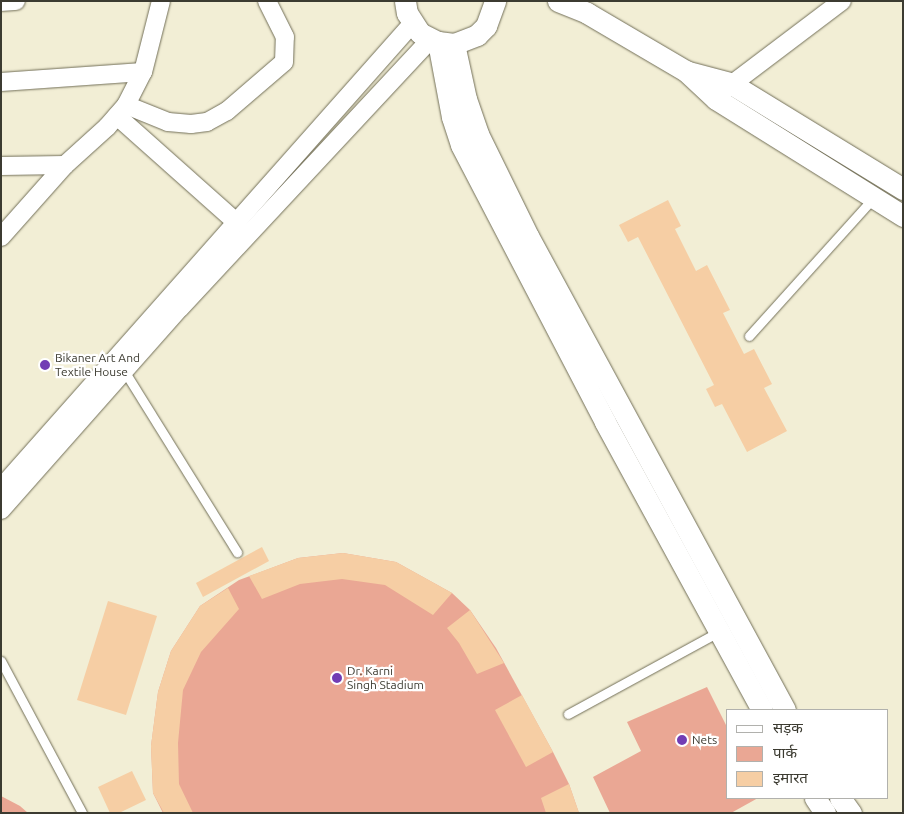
<!DOCTYPE html>
<meta charset="utf-8">
<style>
body{margin:0}
#map{position:relative;width:904px;height:814px;overflow:hidden;background:#f2eed5;font-family:Ubuntu,"Noto Sans Devanagari",sans-serif}
div>[style]{position:absolute}
.green>*{inset:0;background:#eaa794}
.building>*{inset:0;background:#f6cea4}
.roads{filter:drop-shadow(0 0 1px #726f58) drop-shadow(0 0 1px #726f58)}
.service>*{height:9px;margin:-4.5px;padding:0 4.5px;transform-origin:4.5px;border-radius:4.5px;background:#fff}
.minor>*{height:18px;margin:-9px;padding:0 9px;transform-origin:9px;border-radius:9px;background:#fff}
.tertiary>*{height:21px;margin:-10.5px;padding:0 10.5px;transform-origin:10.5px;border-radius:10.5px;background:#fff}
.dots>*{width:14px;height:14px;translate:-50% -50%;box-sizing:border-box;border:2px solid #fff;border-radius:50%}
span{translate:-50% -50%;white-space:nowrap;text-align:center;line-height:1.15;-webkit-text-stroke:4.5px #fff;paint-order:stroke}
.poi-label{font-size:12px;color:#3c3b31}
.left{translate:0 -50%;text-align:left}
.frame{position:absolute;inset:0;border:2px solid #3c3b31;pointer-events:none}
.legend{position:absolute;left:726px;top:709px;width:162px;height:90px;box-sizing:border-box;background:#fff;border:1px solid #b1b1ad;margin:0;padding:6px 9px;list-style:none;font-size:15px;color:#3c3b31}
.legend li{display:flex;align-items:center;gap:10px;height:25px}
.legend b{width:25px;border:1px solid #b1b1ad}
</style>
<div id="map">
<div class="green">
<div style="clip-path:polygon(343px 553px,396px 562px,452px 593px,470px 610px,496px 648px,553px 752px,569px 784px,579px 813px,163px 813px,153px 793px,151px 746px,158px 692px,171px 651px,200px 606px,239px 580px,298px 558px)"></div>
<div style="clip-path:polygon(707px 687px,728px 729px,728px 798px,758px 798px,731px 813px,610px 813px,593px 777px,641px 751px,627px 722px)"></div>
<div style="clip-path:polygon(1px 796px,20px 806px,28px 813px,1px 813px)"></div>
</div>
<div class="building">
<div style="clip-path:polygon(668px 200px,681px 226px,675px 229px,696px 271px,707px 265px,730px 310px,723px 313px,744px 354px,754px 349px,772px 384px,764px 388px,787px 431px,747px 452px,722px 404px,715px 407px,706px 389px,714px 385px,638px 237px,628px 242px,619px 225px)"></div>
<div style="clip-path:polygon(262px 547px,269px 561px,203px 597px,196px 583px)"></div>
<div style="clip-path:polygon(343px 553px,396px 562px,452px 593px,433px 615px,385px 585px,342px 579px,300px 584px,262px 599px,249px 576px,298px 558px)"></div>
<div style="clip-path:polygon(228px 588px,239px 609px,201px 652px,183px 690px,178px 743px,179px 784px,193px 813px,164px 813px,153px 793px,151px 746px,158px 692px,171px 651px,200px 606px)"></div>
<div style="clip-path:polygon(108px 601px,157px 616px,126px 715px,77px 700px)"></div>
<div style="clip-path:polygon(470px 610px,504px 663px,477px 674px,459px 643px,447px 628px)"></div>
<div style="clip-path:polygon(522px 695px,553px 752px,526px 767px,495px 710px)"></div>
<div style="clip-path:polygon(132px 771px,146px 800px,119px 813px,110px 813px,98px 787px)"></div>
<div style="clip-path:polygon(569px 784px,579px 813px,546px 813px,541px 798px)"></div>
</div>
<div class="roads">
<div class="service">
<div style="left:749px;top:336px;width:187px;rotate:-48deg"></div>
<div style="left:123px;top:369px;width:216px;rotate:58.1deg"></div>
<div style="left:1px;top:661px;width:172px;rotate:61.9deg"></div>
<div style="left:568px;top:714px;width:173px;rotate:-28.6deg"></div>
</div>
<div class="minor">
<div style="left:1px;top:2px;width:15px;rotate:-4deg"></div>
<div style="left:1px;top:82px;width:142px;rotate:-4deg"></div>
<div style="left:723px;top:91px;width:149px;rotate:-37.1deg"></div>
<div style="left:126px;top:105px;width:45px;rotate:22deg"></div>
<div style="left:168px;top:122px;width:23px;rotate:5deg"></div>
<div style="left:191px;top:124px;width:16px;rotate:-7deg"></div>
<div style="left:207px;top:122px;width:23px;rotate:-29deg"></div>
<div style="left:227px;top:111px;width:75px;rotate:-40.7deg"></div>
<div style="left:284px;top:62px;width:25px;rotate:-88deg"></div>
<div style="left:285px;top:37px;width:40px;rotate:-116.6deg"></div>
<div style="left:117px;top:116px;width:161px;rotate:41.7deg"></div>
<div style="left:1px;top:166px;width:64px;rotate:-0.9deg"></div>
<div style="left:1px;top:237px;width:96px;rotate:-48.4deg"></div>
<div style="left:65px;top:165px;width:57px;rotate:-42.1deg"></div>
<div style="left:107px;top:127px;width:29px;rotate:-49deg"></div>
<div style="left:126px;top:105px;width:37px;rotate:-63deg"></div>
<div style="left:143px;top:72px;width:73px;rotate:-75.8deg"></div>
<div style="left:1px;top:488px;width:620px;rotate:-48.47deg"></div>
<div style="left:1px;top:510px;width:270px;rotate:-48.5deg"></div>
<div style="left:180px;top:308px;width:367px;rotate:-47deg"></div>
</div>
<div class="tertiary">
<div style="left:405px;top:1px;width:12px;rotate:81deg"></div>
<div style="left:407px;top:13px;width:24px;rotate:57deg"></div>
<div style="left:420px;top:33px;width:20px;rotate:27deg"></div>
<div style="left:438px;top:42px;width:16px;rotate:7deg"></div>
<div style="left:454px;top:44px;width:25px;rotate:-21deg"></div>
<div style="left:477px;top:35px;width:13px;rotate:-45deg"></div>
<div style="left:486px;top:26px;width:27px;rotate:-70deg"></div>
<div style="left:558px;top:1px;width:31px;rotate:22deg"></div>
<div style="left:587px;top:13px;width:115px;rotate:30.4deg"></div>
<div style="left:686px;top:71px;width:41px;rotate:43deg"></div>
<div style="left:716px;top:99px;width:221px;rotate:32deg"></div>
<div style="left:438px;top:42px;width:76px;rotate:79.4deg"></div>
<div style="left:452px;top:117px;width:29px;rotate:72deg"></div>
<div style="left:461px;top:145px;width:312px;rotate:62.5deg"></div>
<div style="left:605px;top:422px;width:328px;rotate:61.4deg"></div>
<div style="left:454px;top:44px;width:56px;rotate:77.7deg"></div>
<div style="left:466px;top:99px;width:37px;rotate:71deg"></div>
<div style="left:478px;top:134px;width:114px;rotate:63.9deg"></div>
<div style="left:528px;top:236px;width:539px;rotate:61.53deg"></div>
<div style="left:688px;top:72px;width:43px;rotate:14.7deg"></div>
<div style="left:730px;top:83px;width:203px;rotate:31.5deg"></div>
<div style="left:815px;top:798px;width:18px;rotate:56deg"></div>
<div style="left:840px;top:798px;width:19px;rotate:54deg"></div>
</div>
</div>
<div class="dots">
<div style="left:45px;top:365px;background:#723db4"></div>
<div style="left:337px;top:678px;background:#723db4"></div>
<div style="left:682px;top:740px;background:#723db4"></div>
</div>
<div class="poi-label">
<span class="left" style="left:55px;top:365px">Bikaner Art And<br>Textile House</span>
<span class="left" style="left:347px;top:678px">Dr. Karni<br>Singh Stadium</span>
<span class="left" style="left:692px;top:740px">Nets</span>
</div>
<div class="frame"></div>
<ul class="legend">
<li><b style="height:6px;background:#fff"></b>सड़क</li>
<li><b style="height:14px;background:#eaa794"></b>पार्क</li>
<li><b style="height:14px;background:#f6cea4"></b>इमारत</li>
</ul>
</div>
